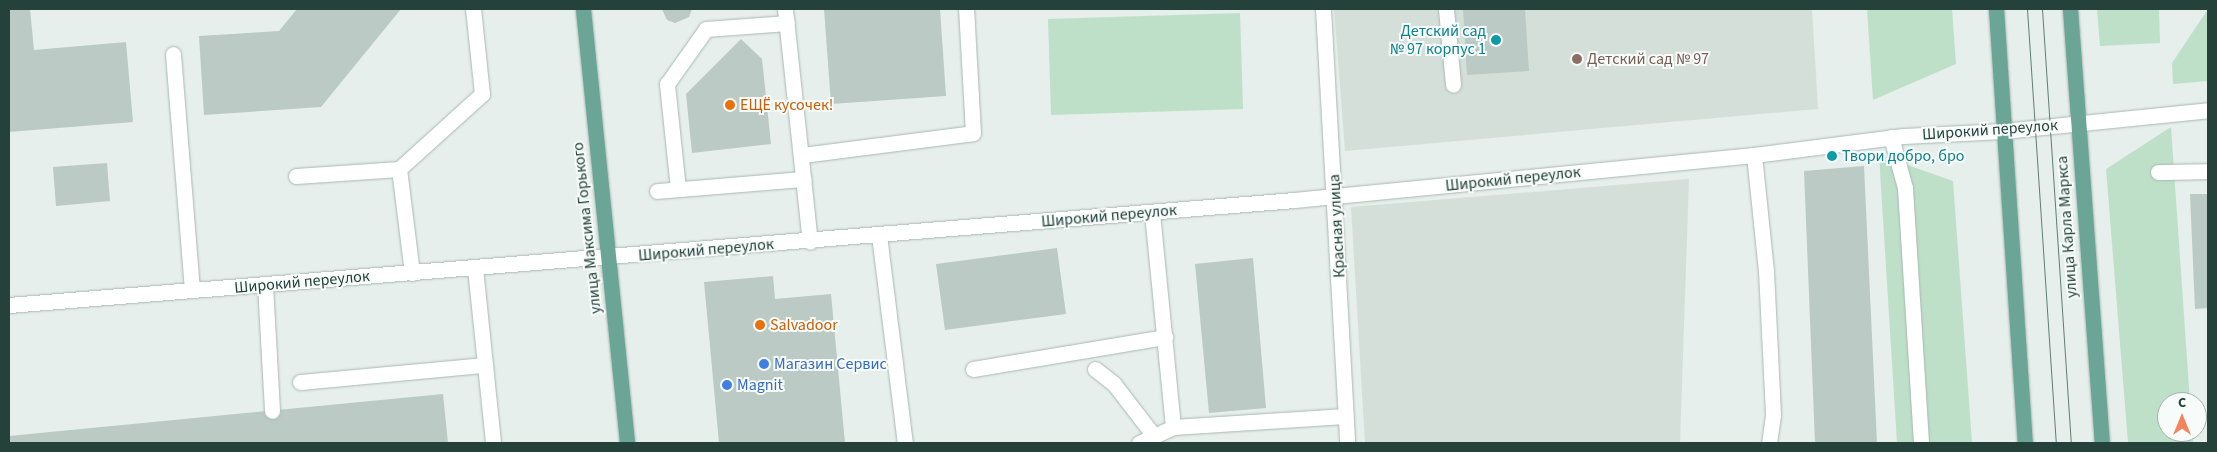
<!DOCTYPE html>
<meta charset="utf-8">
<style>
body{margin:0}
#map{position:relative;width:2217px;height:452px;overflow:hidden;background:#e6efeb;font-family:"Source Sans 3",sans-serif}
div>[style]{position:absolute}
.built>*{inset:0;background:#d4dfda}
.green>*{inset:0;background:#bfe0c8}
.building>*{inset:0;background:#bbcac4}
.roads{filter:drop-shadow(0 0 1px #a8b8b2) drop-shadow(0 0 1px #a8b8b2)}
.minor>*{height:15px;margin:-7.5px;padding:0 7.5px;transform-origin:7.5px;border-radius:7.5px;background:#fff}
.major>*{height:15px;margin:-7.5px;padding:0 7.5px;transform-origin:7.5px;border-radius:7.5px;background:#6aa596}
.tram>*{height:1px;margin:-0.5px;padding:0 0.5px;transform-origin:0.5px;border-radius:0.5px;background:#5f7d75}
.dots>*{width:14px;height:14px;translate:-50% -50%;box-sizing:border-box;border:2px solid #f7fbf9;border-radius:50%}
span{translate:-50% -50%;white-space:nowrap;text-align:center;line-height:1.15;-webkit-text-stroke:4px #f7fbf9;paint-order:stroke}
.culture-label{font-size:16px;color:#0d838f}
.right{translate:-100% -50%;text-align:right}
.left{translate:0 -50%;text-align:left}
.education-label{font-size:16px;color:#785e54}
.food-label{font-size:16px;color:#c56008}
.street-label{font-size:16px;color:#24423a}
.shop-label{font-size:16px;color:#366cbe}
.frame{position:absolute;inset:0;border:10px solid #24423a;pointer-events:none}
.north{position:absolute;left:2157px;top:392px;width:50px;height:50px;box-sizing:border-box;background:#f7fbf9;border:1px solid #a3b1ad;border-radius:50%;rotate:0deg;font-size:14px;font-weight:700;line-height:20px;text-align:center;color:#24423a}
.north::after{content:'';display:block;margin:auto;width:18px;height:22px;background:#f4845f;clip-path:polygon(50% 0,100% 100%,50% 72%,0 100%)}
</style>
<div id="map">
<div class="built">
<div style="clip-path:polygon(1334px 9px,1812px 9px,1818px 109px,1345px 151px)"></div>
<div style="clip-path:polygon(1689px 179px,1680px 443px,1365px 443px,1351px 207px)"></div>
</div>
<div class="green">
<div style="clip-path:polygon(1867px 9px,1952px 9px,1956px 64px,1873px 100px)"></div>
<div style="clip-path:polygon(2097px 9px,2159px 9px,2160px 43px,2100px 46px)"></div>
<div style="clip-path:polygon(2208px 9px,2208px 81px,2173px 84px,2172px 63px)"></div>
<div style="clip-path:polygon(1240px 13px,1243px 109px,1051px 115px,1048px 19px)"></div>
<div style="clip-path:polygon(2171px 127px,2190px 402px,2167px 402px,2167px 432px,2193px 432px,2193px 443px,2128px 443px,2106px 169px)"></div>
<div style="clip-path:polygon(1879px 155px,1953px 181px,1972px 443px,1897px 443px)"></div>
</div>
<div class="building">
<div style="clip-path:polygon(9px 9px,30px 9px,34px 50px,126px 42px,133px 122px,9px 132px)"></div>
<div style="clip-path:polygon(297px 9px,401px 9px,321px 107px,204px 115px,199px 36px,279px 31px)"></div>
<div style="clip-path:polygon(662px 9px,692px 9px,689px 17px,675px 23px,667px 20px)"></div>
<div style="clip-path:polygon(824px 9px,940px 9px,946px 96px,831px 104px)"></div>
<div style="clip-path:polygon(1463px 9px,1525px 9px,1529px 71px,1467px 75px)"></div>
<div style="clip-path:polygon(741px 39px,762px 59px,771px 144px,692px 153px,686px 94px)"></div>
<div style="clip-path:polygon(107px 163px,110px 201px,56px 206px,53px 167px)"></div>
<div style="clip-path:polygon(1864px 166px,1877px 443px,1815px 443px,1804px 171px)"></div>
<div style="clip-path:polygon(2190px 194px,2208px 194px,2208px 308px,2195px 309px)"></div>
<div style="clip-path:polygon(1057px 248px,1066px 314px,945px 330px,936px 264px)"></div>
<div style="clip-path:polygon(1253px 258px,1266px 408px,1209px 413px,1195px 264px)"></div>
<div style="clip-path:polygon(773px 276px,775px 299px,831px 294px,845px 443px,719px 443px,704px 282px)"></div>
<div style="clip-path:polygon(443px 394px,448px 443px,9px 443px,9px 436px)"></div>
</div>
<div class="roads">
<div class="minor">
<div style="left:785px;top:9px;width:234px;rotate:83.9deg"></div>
<div style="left:1323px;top:9px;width:435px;rotate:86.8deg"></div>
<div style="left:1446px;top:9px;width:76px;rotate:84.7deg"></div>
<div style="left:173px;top:54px;width:237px;rotate:85.4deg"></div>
<div style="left:1891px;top:137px;width:53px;rotate:74.6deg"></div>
<div style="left:1905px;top:188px;width:256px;rotate:86.4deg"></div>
<div style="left:802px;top:155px;width:172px;rotate:-7.3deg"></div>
<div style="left:973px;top:133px;width:124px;rotate:-93.2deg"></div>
<div style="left:1754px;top:155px;width:117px;rotate:84.1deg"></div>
<div style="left:1766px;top:271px;width:144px;rotate:87.2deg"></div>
<div style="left:1773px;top:415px;width:28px;rotate:98deg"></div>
<div style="left:2158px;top:172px;width:50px;rotate:-1.1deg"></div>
<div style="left:296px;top:176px;width:103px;rotate:-3.9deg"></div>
<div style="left:678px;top:189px;width:106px;rotate:-96deg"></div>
<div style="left:667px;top:84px;width:67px;rotate:-54.7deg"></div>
<div style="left:706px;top:29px;width:81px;rotate:-4.2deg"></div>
<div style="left:657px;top:191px;width:147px;rotate:-4.7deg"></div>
<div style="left:879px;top:235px;width:210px;rotate:82.9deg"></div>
<div style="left:475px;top:268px;width:176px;rotate:84.1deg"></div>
<div style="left:412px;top:273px;width:105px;rotate:-97.1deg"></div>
<div style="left:399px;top:169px;width:112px;rotate:-42.1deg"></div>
<div style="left:482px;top:94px;width:85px;rotate:-96deg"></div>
<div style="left:265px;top:285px;width:126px;rotate:86.8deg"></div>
<div style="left:9px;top:305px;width:1289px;rotate:-4.67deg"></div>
<div style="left:1294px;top:200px;width:462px;rotate:-5.6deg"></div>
<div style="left:1754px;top:155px;width:150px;rotate:-7.3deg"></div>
<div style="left:1903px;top:136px;width:100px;rotate:-2.9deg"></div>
<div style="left:2003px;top:131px;width:206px;rotate:-5.8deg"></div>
<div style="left:973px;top:369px;width:195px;rotate:-9.5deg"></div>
<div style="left:1095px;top:369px;width:24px;rotate:38deg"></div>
<div style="left:1114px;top:384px;width:66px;rotate:52.4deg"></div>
<div style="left:300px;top:382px;width:186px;rotate:-5.3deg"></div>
<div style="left:1173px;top:427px;width:172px;rotate:-3.7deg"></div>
<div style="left:1139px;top:443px;width:38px;rotate:-25deg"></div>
<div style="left:1173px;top:427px;width:216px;rotate:-95.6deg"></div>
</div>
<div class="major">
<div style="left:583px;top:9px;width:436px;rotate:84.2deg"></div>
<div style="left:1996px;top:9px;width:435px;rotate:86.2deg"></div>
<div style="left:2070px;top:9px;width:435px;rotate:85.8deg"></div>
</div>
</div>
<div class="tram">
<div style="left:2027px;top:9px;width:435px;rotate:86.2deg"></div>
<div style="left:2042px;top:9px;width:435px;rotate:86.2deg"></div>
</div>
<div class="dots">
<div style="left:1496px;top:40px;background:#0f9aa8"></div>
<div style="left:1577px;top:59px;background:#8d6e63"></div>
<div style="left:730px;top:105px;background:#e8710a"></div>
<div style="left:1832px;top:156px;background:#0f9aa8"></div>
<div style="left:760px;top:325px;background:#e8710a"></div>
<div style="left:764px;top:364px;background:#3f7fe0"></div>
<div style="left:727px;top:385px;background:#3f7fe0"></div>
</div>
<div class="culture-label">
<span class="right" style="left:1486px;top:40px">Детский сад<br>№ 97 корпус 1</span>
<span class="left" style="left:1842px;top:156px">Твори добро, бро</span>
</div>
<div class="education-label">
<span class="left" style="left:1587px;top:59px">Детский сад № 97</span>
</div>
<div class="food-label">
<span class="left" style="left:740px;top:105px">ЕЩЁ кусочек!</span>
<span class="left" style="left:770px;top:325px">Salvadoor</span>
</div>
<div class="street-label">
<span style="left:1990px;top:130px;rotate:-4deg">Широкий переулок</span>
<span style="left:1513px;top:179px;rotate:-6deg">Широкий переулок</span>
<span style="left:1109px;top:216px;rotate:-5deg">Широкий переулок</span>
<span style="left:1337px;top:226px;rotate:-93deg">Красная улица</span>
<span style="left:2067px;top:227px;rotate:-94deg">улица Карла Маркса</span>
<span style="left:587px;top:228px;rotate:-96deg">улица Максима Горького</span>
<span style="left:706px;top:250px;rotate:-5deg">Широкий переулок</span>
<span style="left:302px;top:282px;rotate:-5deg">Широкий переулок</span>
</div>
<div class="shop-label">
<span class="left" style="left:774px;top:364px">Магазин Сервис</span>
<span class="left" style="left:737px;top:385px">Magnit</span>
</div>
<div class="frame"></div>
<div class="north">С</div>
</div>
